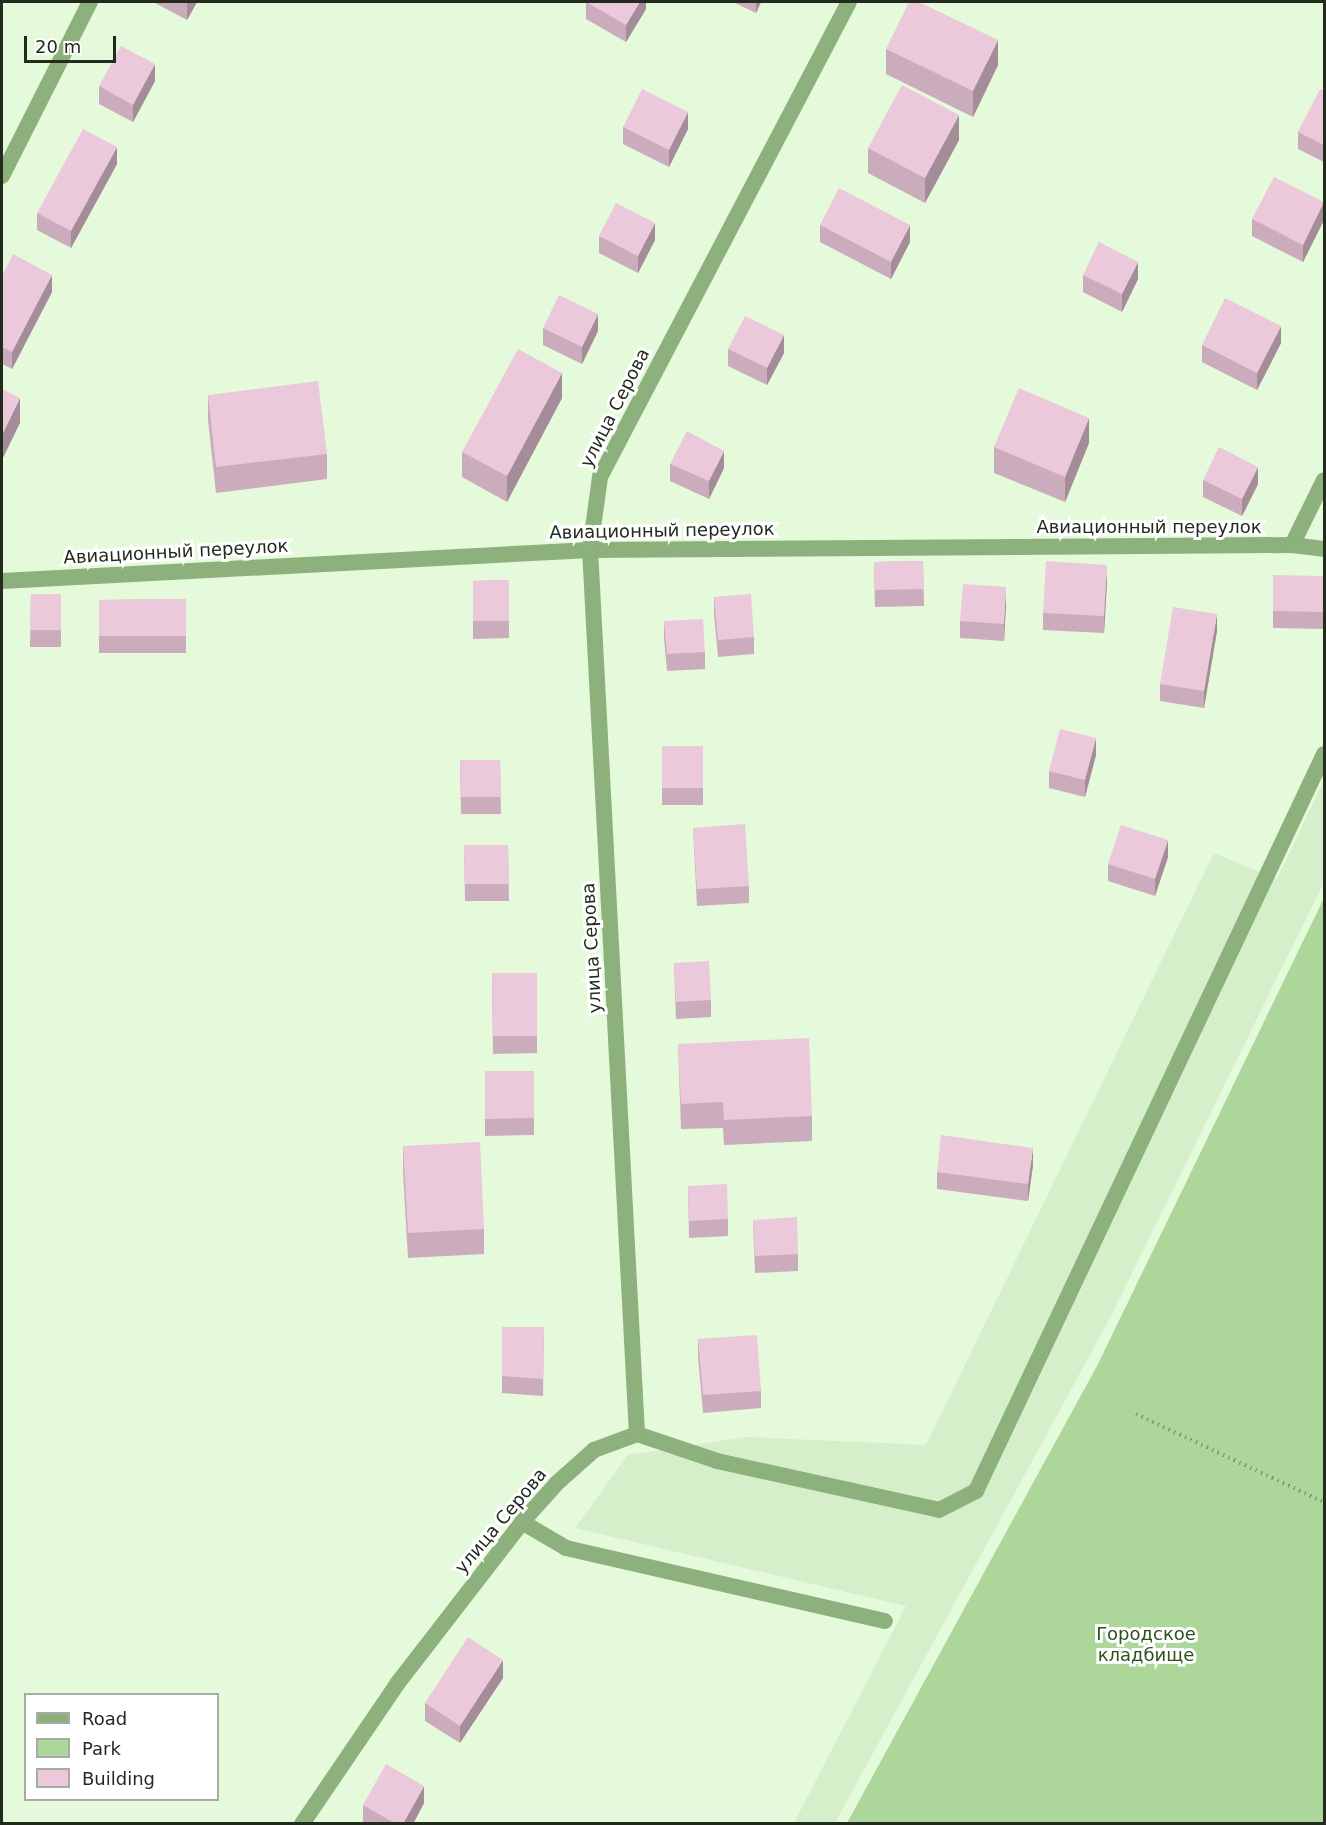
<!DOCTYPE html>
<meta charset="utf-8">
<style>
body{margin:0}
#map{position:relative;width:1326px;height:1825px;overflow:hidden;background:#e4fada;font-family:"DejaVu Sans",sans-serif}
div>[style]{position:absolute}
.built>*{inset:0;background:#d4efca}
.green>*{inset:0;background:#acd69a}
.path>*{height:4px;margin-top:-2px;transform-origin:0;background:repeating-linear-gradient(90deg,#85947e 0 1.5px,transparent 0 6px)}
.service>*{height:16px;margin:-8px;padding:0 8px;transform-origin:8px;border-radius:8px;background:#8db17d}
.minor>*{height:16px;margin:-8px;padding:0 8px;transform-origin:8px;border-radius:8px;background:#8db17d}
.tertiary>*{height:16px;margin:-8px;padding:0 8px;transform-origin:8px;border-radius:8px;background:#8db17d}
.wall>*{inset:0;background:#cbacbc}
.shaded-wall>*{inset:0;background:#a58c99}
.building>*{inset:0;background:#ecc8db}
span{translate:-50% -50%;white-space:nowrap;text-align:center;line-height:1.15;-webkit-text-stroke:6px #fff;paint-order:stroke}
.street-label{font-size:18px;color:#232b1f}
.park-label{font-size:18px;color:#2d511a}
.frame{position:absolute;inset:0;border:3px solid #232b1f;pointer-events:none}
.legend{position:absolute;left:24px;top:1693px;width:195px;height:108px;box-sizing:border-box;background:#fff;border:2px solid #a7aaa5;margin:0;padding:8px 10px;list-style:none;font-size:18px;color:#232b1f}
.legend li{display:flex;align-items:center;gap:12px;height:30px}
.legend b{width:30px;border:2px solid #a7aaa5}
.scale{position:absolute;left:24px;top:36px;width:92px;height:27px;box-sizing:border-box;border:3px solid #232b1f;border-top:0;padding-left:8px;font-size:18px;line-height:21px;white-space:nowrap;color:#232b1f;-webkit-text-stroke:4px #fff;paint-order:stroke}
</style>
<div id="map">
<div class="built">
<div style="clip-path:polygon(1324px 780px,1324px 882px,1111px 1316px,835px 1823px,794px 1823px,906px 1606px,575px 1528px,628px 1455px,746px 1437px,926px 1445px,1214px 853px,1277px 879px)"></div>
</div>
<div class="green">
<div style="clip-path:polygon(1324px 898px,1324px 1823px,847px 1823px,1097px 1366px)"></div>
</div>
<div class="path">
<div style="left:1136px;top:1414px;width:208px;rotate:25.1deg"></div>
</div>
<div class="service">
<div style="left:637px;top:1434px;width:84px;rotate:18.6deg"></div>
<div style="left:717px;top:1461px;width:227px;rotate:12.4deg"></div>
<div style="left:939px;top:1510px;width:42px;rotate:-27.2deg"></div>
<div style="left:976px;top:1491px;width:815px;rotate:-64.72deg"></div>
<div style="left:522px;top:1522px;width:51px;rotate:30.6deg"></div>
<div style="left:566px;top:1548px;width:327px;rotate:12.9deg"></div>
</div>
<div class="minor">
<div style="left:1292px;top:545px;width:72px;rotate:-63.8deg"></div>
<div style="left:2px;top:581px;width:589px;rotate:-3.02deg"></div>
<div style="left:590px;top:550px;width:702px;rotate:-0.41deg"></div>
<div style="left:1292px;top:545px;width:32px;rotate:7deg"></div>
<div style="left:302px;top:1824px;width:169px;rotate:-55.8deg"></div>
<div style="left:397px;top:1684px;width:205px;rotate:-52.3deg"></div>
<div style="left:522px;top:1522px;width:52px;rotate:-48.1deg"></div>
<div style="left:557px;top:1483px;width:50px;rotate:-41.7deg"></div>
<div style="left:594px;top:1450px;width:46px;rotate:-20.4deg"></div>
<div style="left:637px;top:1434px;width:885px;rotate:-93.04deg"></div>
<div style="left:590px;top:550px;width:74px;rotate:-82.2deg"></div>
<div style="left:600px;top:477px;width:536px;rotate:-62.34deg"></div>
</div>
<div class="tertiary">
<div style="left:2px;top:176px;width:195px;rotate:-63.2deg"></div>
</div>
<div class="wall">
<div style="clip-path:polygon(153px 2px,197px 2px,187px 20px)"></div>
<div style="clip-path:polygon(586px 2px,646px 2px,646px 9px,626px 42px,586px 19px)"></div>
<div style="clip-path:polygon(733px 2px,761px 2px,756px 13px)"></div>
<div style="clip-path:polygon(886px 49px,998px 65px,973px 117px,886px 74px)"></div>
<div style="clip-path:polygon(155px 81px,133px 122px,99px 104px,99px 86px)"></div>
<div style="clip-path:polygon(1324px 91px,1324px 162px,1298px 149px,1298px 132px)"></div>
<div style="clip-path:polygon(623px 127px,688px 129px,669px 167px,623px 144px)"></div>
<div style="clip-path:polygon(959px 140px,925px 203px,868px 173px,868px 148px)"></div>
<div style="clip-path:polygon(117px 164px,71px 248px,37px 230px,37px 213px)"></div>
<div style="clip-path:polygon(1324px 202px,1324px 220px,1303px 262px,1252px 236px,1252px 219px)"></div>
<div style="clip-path:polygon(820px 225px,910px 242px,891px 279px,820px 242px)"></div>
<div style="clip-path:polygon(599px 236px,655px 240px,638px 273px,599px 253px)"></div>
<div style="clip-path:polygon(1083px 275px,1138px 279px,1122px 312px,1083px 292px)"></div>
<div style="clip-path:polygon(2px 276px,52px 292px,12px 369px,2px 364px)"></div>
<div style="clip-path:polygon(543px 328px,598px 331px,582px 364px,543px 345px)"></div>
<div style="clip-path:polygon(1281px 343px,1257px 390px,1202px 362px,1202px 345px)"></div>
<div style="clip-path:polygon(728px 349px,784px 353px,767px 385px,728px 366px)"></div>
<div style="clip-path:polygon(208px 395px,327px 454px,327px 479px,216px 493px,208px 420px)"></div>
<div style="clip-path:polygon(562px 398px,507px 502px,462px 477px,462px 452px)"></div>
<div style="clip-path:polygon(1089px 443px,1065px 502px,994px 473px,994px 447px)"></div>
<div style="clip-path:polygon(670px 464px,724px 468px,709px 499px,670px 481px)"></div>
<div style="clip-path:polygon(1203px 480px,1258px 484px,1242px 516px,1203px 497px)"></div>
<div style="clip-path:polygon(923px 561px,924px 606px,875px 607px,874px 562px)"></div>
<div style="clip-path:polygon(1324px 576px,1324px 629px,1273px 628px,1273px 611px)"></div>
<div style="clip-path:polygon(509px 580px,509px 638px,473px 639px,473px 581px)"></div>
<div style="clip-path:polygon(1107px 582px,1104px 633px,1043px 630px,1043px 613px)"></div>
<div style="clip-path:polygon(31px 594px,61px 594px,61px 647px,30px 647px)"></div>
<div style="clip-path:polygon(714px 597px,754px 637px,754px 654px,718px 657px,714px 614px)"></div>
<div style="clip-path:polygon(186px 599px,186px 653px,99px 653px,99px 600px)"></div>
<div style="clip-path:polygon(1006px 604px,1004px 641px,960px 638px,960px 621px)"></div>
<div style="clip-path:polygon(664px 621px,705px 652px,705px 669px,667px 671px,664px 638px)"></div>
<div style="clip-path:polygon(1217px 631px,1204px 708px,1160px 701px,1160px 684px)"></div>
<div style="clip-path:polygon(662px 746px,703px 746px,703px 805px,662px 805px)"></div>
<div style="clip-path:polygon(1096px 755px,1085px 797px,1049px 788px,1049px 771px)"></div>
<div style="clip-path:polygon(460px 760px,500px 760px,501px 814px,461px 814px)"></div>
<div style="clip-path:polygon(693px 828px,749px 886px,749px 903px,697px 906px)"></div>
<div style="clip-path:polygon(464px 845px,508px 845px,509px 901px,465px 901px)"></div>
<div style="clip-path:polygon(1168px 857px,1155px 896px,1108px 881px,1108px 864px)"></div>
<div style="clip-path:polygon(674px 963px,711px 1000px,711px 1017px,676px 1019px)"></div>
<div style="clip-path:polygon(492px 973px,537px 973px,537px 1053px,493px 1054px)"></div>
<div style="clip-path:polygon(678px 1044px,812px 1116px,812px 1141px,724px 1145px,723px 1128px,681px 1129px)"></div>
<div style="clip-path:polygon(485px 1071px,534px 1071px,534px 1135px,485px 1136px)"></div>
<div style="clip-path:polygon(403px 1146px,484px 1229px,484px 1254px,408px 1258px,403px 1172px)"></div>
<div style="clip-path:polygon(1033px 1165px,1028px 1201px,937px 1189px,937px 1172px)"></div>
<div style="clip-path:polygon(688px 1186px,728px 1219px,728px 1236px,689px 1238px)"></div>
<div style="clip-path:polygon(753px 1220px,798px 1254px,798px 1271px,755px 1273px)"></div>
<div style="clip-path:polygon(502px 1327px,544px 1327px,543px 1396px,502px 1393px)"></div>
<div style="clip-path:polygon(698px 1339px,761px 1391px,761px 1408px,703px 1413px,698px 1356px)"></div>
<div style="clip-path:polygon(503px 1678px,460px 1743px,425px 1721px,425px 1703px)"></div>
<div style="clip-path:polygon(424px 1803px,413px 1824px,366px 1824px,363px 1822px,363px 1805px)"></div>
</div>
<div class="shaded-wall">
<div style="clip-path:polygon(188px 2px,197px 2px,187px 20px,187px 3px)"></div>
<div style="clip-path:polygon(640px 2px,646px 2px,646px 9px,626px 42px,626px 25px)"></div>
<div style="clip-path:polygon(756px 2px,761px 2px,756px 13px)"></div>
<div style="clip-path:polygon(998px 40px,998px 65px,973px 117px,973px 91px)"></div>
<div style="clip-path:polygon(155px 64px,155px 81px,133px 122px,133px 105px)"></div>
<div style="clip-path:polygon(688px 112px,688px 129px,669px 167px,669px 150px)"></div>
<div style="clip-path:polygon(959px 115px,959px 140px,925px 203px,925px 178px)"></div>
<div style="clip-path:polygon(117px 147px,117px 164px,71px 248px,71px 231px)"></div>
<div style="clip-path:polygon(1324px 202px,1324px 220px,1303px 262px,1303px 245px)"></div>
<div style="clip-path:polygon(655px 223px,655px 240px,638px 273px,638px 256px)"></div>
<div style="clip-path:polygon(910px 225px,910px 242px,891px 279px,891px 262px)"></div>
<div style="clip-path:polygon(1138px 262px,1138px 279px,1122px 312px,1122px 294px)"></div>
<div style="clip-path:polygon(52px 275px,52px 292px,12px 369px,12px 352px)"></div>
<div style="clip-path:polygon(598px 314px,598px 331px,582px 364px,582px 347px)"></div>
<div style="clip-path:polygon(1281px 326px,1281px 343px,1257px 390px,1257px 373px)"></div>
<div style="clip-path:polygon(784px 335px,784px 353px,767px 385px,767px 368px)"></div>
<div style="clip-path:polygon(562px 373px,562px 398px,507px 502px,507px 476px)"></div>
<div style="clip-path:polygon(20px 398px,20px 423px,2px 460px,2px 435px)"></div>
<div style="clip-path:polygon(1089px 418px,1089px 443px,1065px 502px,1065px 477px)"></div>
<div style="clip-path:polygon(724px 451px,724px 468px,709px 499px,709px 481px)"></div>
<div style="clip-path:polygon(1258px 467px,1258px 484px,1242px 516px,1242px 499px)"></div>
<div style="clip-path:polygon(1107px 565px,1107px 582px,1104px 633px,1104px 616px)"></div>
<div style="clip-path:polygon(1006px 587px,1006px 604px,1004px 641px,1004px 624px)"></div>
<div style="clip-path:polygon(1217px 614px,1217px 631px,1204px 708px,1204px 691px)"></div>
<div style="clip-path:polygon(1096px 738px,1096px 755px,1085px 797px,1085px 780px)"></div>
<div style="clip-path:polygon(1168px 840px,1168px 857px,1155px 896px,1155px 879px)"></div>
<div style="clip-path:polygon(1033px 1148px,1033px 1165px,1028px 1201px,1028px 1184px)"></div>
<div style="clip-path:polygon(503px 1660px,503px 1678px,460px 1743px,460px 1726px)"></div>
<div style="clip-path:polygon(424px 1786px,424px 1803px,413px 1824px,403px 1824px)"></div>
</div>
<div class="building">
<div style="clip-path:polygon(586px 2px,640px 2px,626px 25px)"></div>
<div style="clip-path:polygon(909px 2px,919px 2px,998px 40px,973px 91px,886px 49px)"></div>
<div style="clip-path:polygon(121px 46px,155px 64px,133px 105px,99px 86px)"></div>
<div style="clip-path:polygon(902px 85px,959px 115px,925px 178px,868px 148px)"></div>
<div style="clip-path:polygon(642px 89px,688px 112px,669px 150px,623px 127px)"></div>
<div style="clip-path:polygon(1320px 89px,1324px 91px,1324px 145px,1298px 132px)"></div>
<div style="clip-path:polygon(83px 129px,117px 147px,71px 231px,37px 213px)"></div>
<div style="clip-path:polygon(1274px 177px,1324px 202px,1303px 245px,1252px 219px)"></div>
<div style="clip-path:polygon(839px 188px,910px 225px,891px 262px,820px 225px)"></div>
<div style="clip-path:polygon(616px 203px,655px 223px,638px 256px,599px 236px)"></div>
<div style="clip-path:polygon(1099px 242px,1138px 262px,1122px 294px,1083px 275px)"></div>
<div style="clip-path:polygon(13px 254px,52px 275px,12px 352px,2px 347px,2px 276px)"></div>
<div style="clip-path:polygon(559px 295px,598px 314px,582px 347px,543px 328px)"></div>
<div style="clip-path:polygon(1225px 298px,1281px 326px,1257px 373px,1202px 345px)"></div>
<div style="clip-path:polygon(745px 316px,784px 335px,767px 368px,728px 349px)"></div>
<div style="clip-path:polygon(518px 349px,562px 373px,507px 476px,462px 452px)"></div>
<div style="clip-path:polygon(318px 381px,327px 454px,216px 467px,208px 395px)"></div>
<div style="clip-path:polygon(1019px 388px,1089px 418px,1065px 477px,994px 447px)"></div>
<div style="clip-path:polygon(2px 389px,20px 398px,2px 435px)"></div>
<div style="clip-path:polygon(687px 431px,724px 451px,709px 481px,670px 464px)"></div>
<div style="clip-path:polygon(1219px 447px,1258px 467px,1242px 499px,1203px 480px)"></div>
<div style="clip-path:polygon(923px 561px,924px 589px,875px 590px,874px 562px)"></div>
<div style="clip-path:polygon(1046px 561px,1107px 565px,1104px 616px,1043px 613px)"></div>
<div style="clip-path:polygon(1273px 575px,1324px 576px,1324px 612px,1273px 611px)"></div>
<div style="clip-path:polygon(509px 580px,509px 621px,473px 621px,473px 581px)"></div>
<div style="clip-path:polygon(963px 584px,1006px 587px,1004px 624px,960px 621px)"></div>
<div style="clip-path:polygon(31px 594px,61px 594px,61px 630px,30px 630px)"></div>
<div style="clip-path:polygon(751px 594px,754px 637px,718px 640px,714px 597px)"></div>
<div style="clip-path:polygon(186px 599px,186px 636px,99px 636px,99px 600px)"></div>
<div style="clip-path:polygon(1173px 607px,1217px 614px,1204px 691px,1160px 684px)"></div>
<div style="clip-path:polygon(703px 619px,705px 652px,667px 654px,664px 621px)"></div>
<div style="clip-path:polygon(1060px 729px,1096px 738px,1085px 780px,1049px 771px)"></div>
<div style="clip-path:polygon(662px 746px,703px 746px,703px 788px,662px 788px)"></div>
<div style="clip-path:polygon(460px 760px,500px 760px,501px 797px,461px 797px)"></div>
<div style="clip-path:polygon(745px 824px,749px 886px,697px 889px,693px 828px)"></div>
<div style="clip-path:polygon(1121px 825px,1168px 840px,1155px 879px,1108px 864px)"></div>
<div style="clip-path:polygon(464px 845px,508px 845px,509px 884px,465px 884px)"></div>
<div style="clip-path:polygon(709px 961px,711px 1000px,676px 1002px,674px 963px)"></div>
<div style="clip-path:polygon(492px 973px,537px 973px,537px 1036px,493px 1036px)"></div>
<div style="clip-path:polygon(809px 1038px,812px 1116px,724px 1120px,723px 1102px,681px 1104px,678px 1044px)"></div>
<div style="clip-path:polygon(485px 1071px,534px 1071px,534px 1118px,485px 1119px)"></div>
<div style="clip-path:polygon(941px 1135px,1033px 1148px,1028px 1184px,937px 1172px)"></div>
<div style="clip-path:polygon(480px 1142px,484px 1229px,408px 1233px,403px 1146px)"></div>
<div style="clip-path:polygon(727px 1184px,728px 1219px,689px 1221px,688px 1186px)"></div>
<div style="clip-path:polygon(797px 1217px,798px 1254px,755px 1256px,753px 1220px)"></div>
<div style="clip-path:polygon(502px 1327px,544px 1327px,543px 1379px,502px 1376px)"></div>
<div style="clip-path:polygon(757px 1335px,761px 1391px,703px 1395px,698px 1339px)"></div>
<div style="clip-path:polygon(468px 1637px,503px 1660px,460px 1726px,425px 1703px)"></div>
<div style="clip-path:polygon(386px 1764px,424px 1786px,403px 1824px,396px 1824px,363px 1805px)"></div>
</div>
<div class="street-label">
<span style="left:615px;top:408px;rotate:-63deg">улица Серова</span>
<span style="left:1149px;top:527px">Авиационный переулок</span>
<span style="left:662px;top:531px;rotate:-1deg">Авиационный переулок</span>
<span style="left:176px;top:552px;rotate:-3deg">Авиационный переулок</span>
<span style="left:592px;top:948px;rotate:-93deg">улица Серова</span>
<span style="left:501px;top:1521px;rotate:-50deg">улица Серова</span>
</div>
<div class="park-label">
<span style="left:1146px;top:1645px">Городское<br>кладбище</span>
</div>
<div class="frame"></div>
<ul class="legend">
<li><b style="height:8px;background:#8db17d"></b>Road</li>
<li><b style="height:16px;background:#acd69a"></b>Park</li>
<li><b style="height:16px;background:#ecc8db"></b>Building</li>
</ul>
<div class="scale">20 m</div>
</div>
